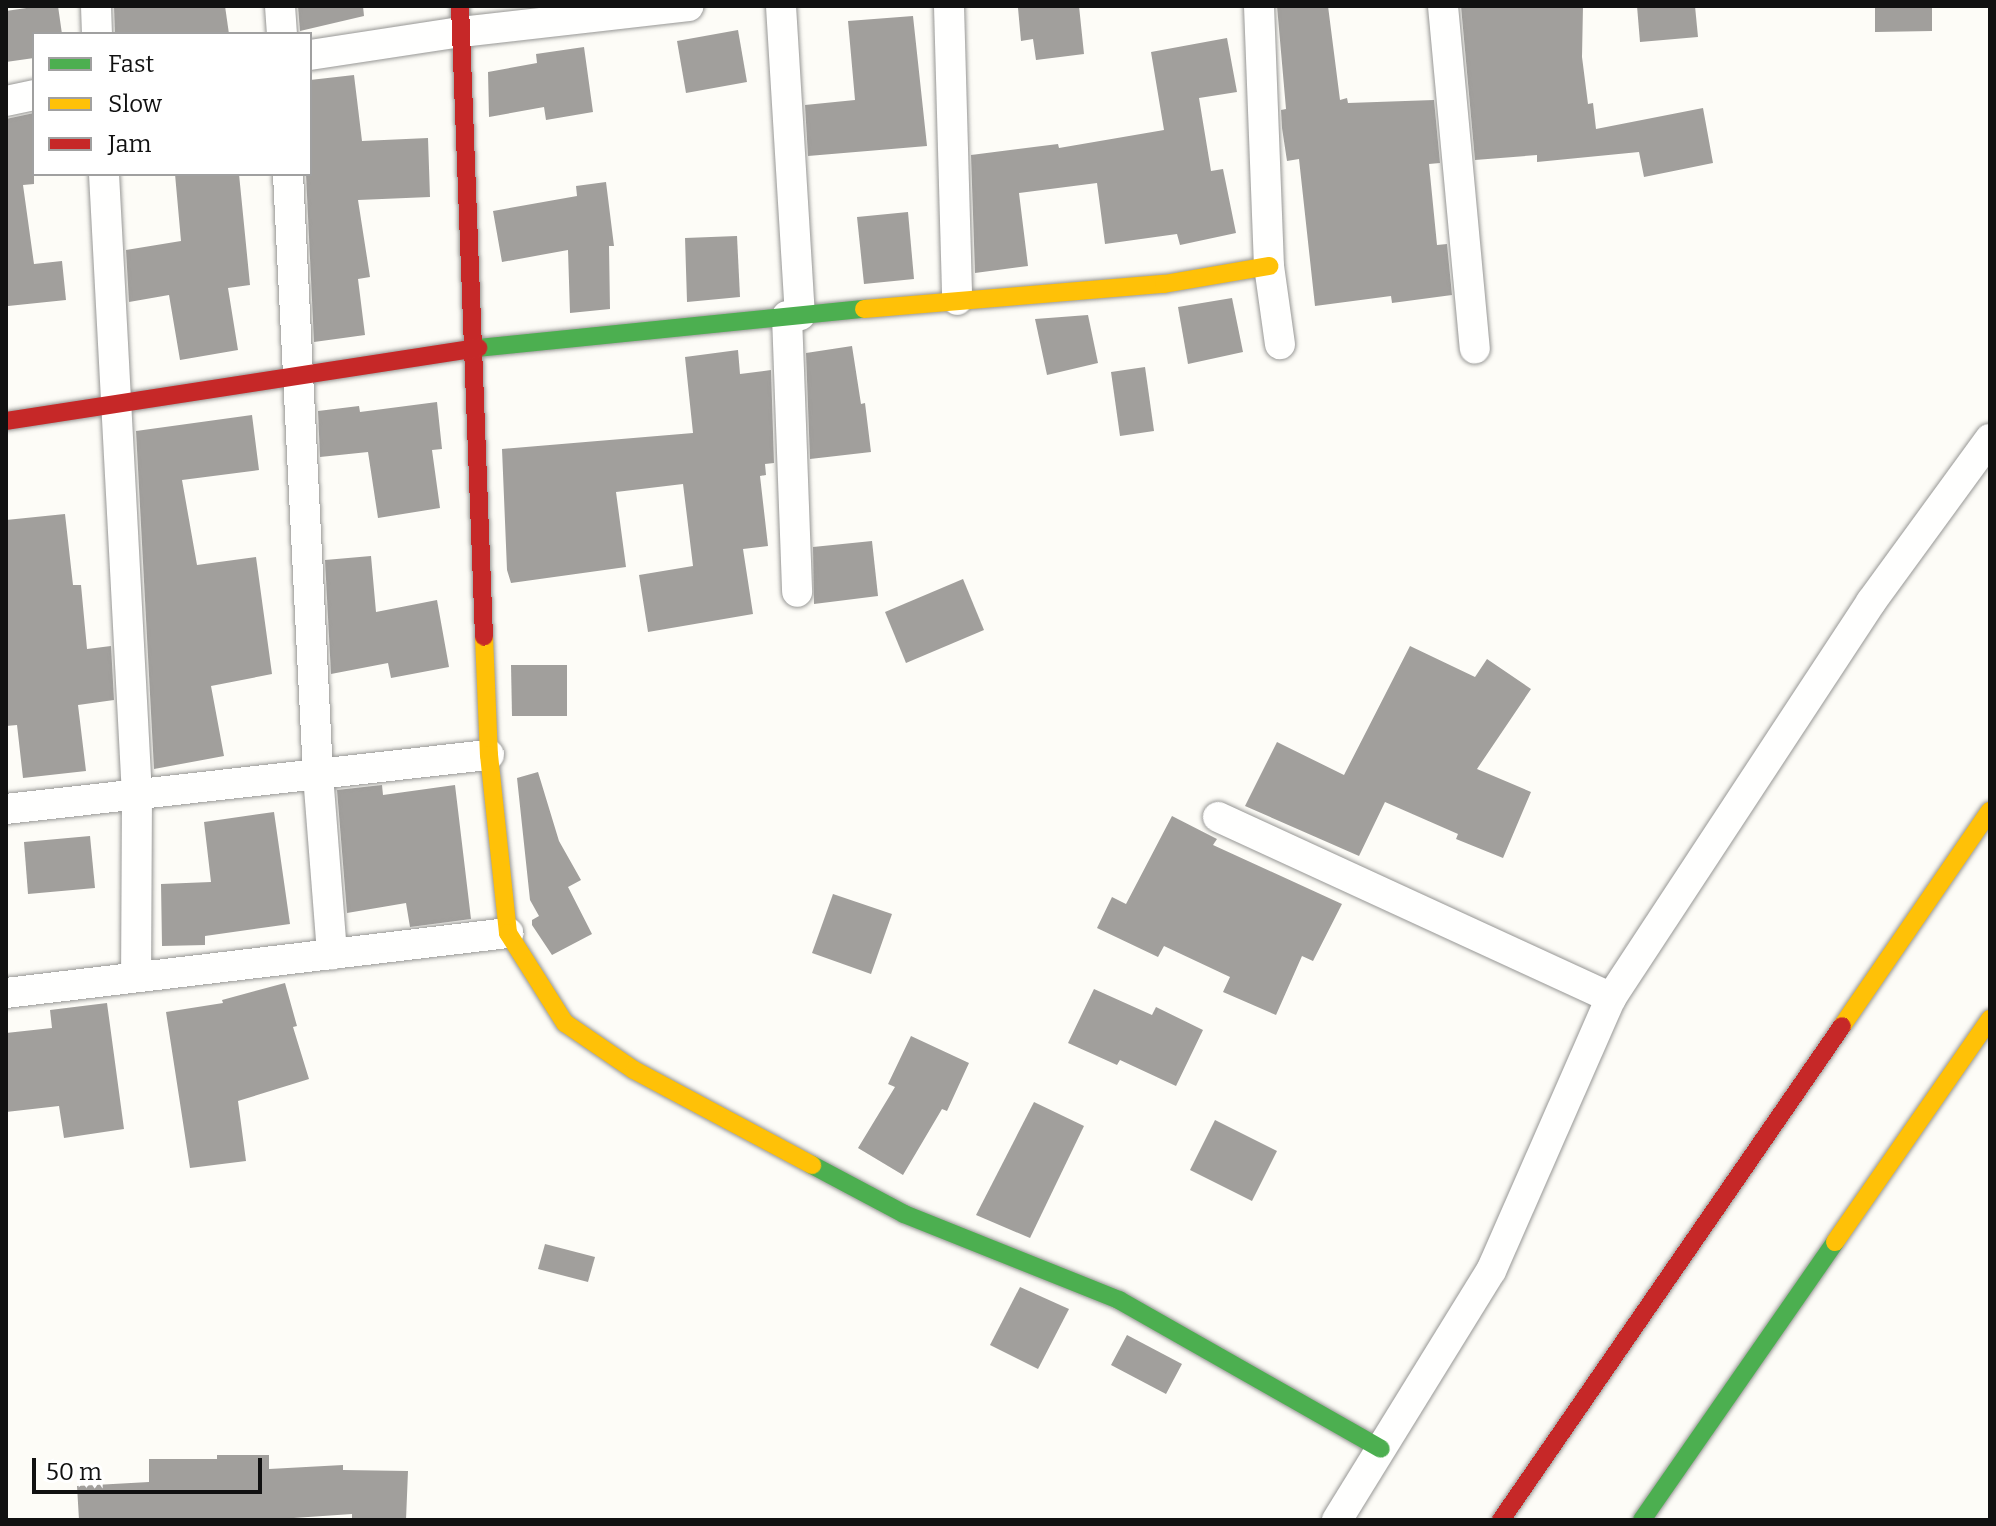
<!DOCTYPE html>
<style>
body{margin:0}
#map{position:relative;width:1996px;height:1526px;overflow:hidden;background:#fdfcf7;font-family:Bitter,serif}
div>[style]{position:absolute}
.building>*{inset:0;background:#a19f9c}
.roads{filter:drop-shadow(0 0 2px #979795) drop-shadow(0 0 2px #979795)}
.street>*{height:30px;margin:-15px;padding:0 15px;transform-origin:15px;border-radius:15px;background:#fffffe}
.fast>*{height:18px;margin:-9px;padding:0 9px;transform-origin:9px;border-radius:9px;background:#4caf50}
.slow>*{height:18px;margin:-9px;padding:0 9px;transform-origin:9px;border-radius:9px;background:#ffc107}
.jam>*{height:18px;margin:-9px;padding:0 9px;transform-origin:9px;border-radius:9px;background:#c62828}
span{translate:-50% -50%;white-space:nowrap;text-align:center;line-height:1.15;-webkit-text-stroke:8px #fff;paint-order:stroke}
.frame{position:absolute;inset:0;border:8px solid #111;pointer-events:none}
.legend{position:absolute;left:32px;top:32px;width:280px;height:144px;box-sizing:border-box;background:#fff;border:2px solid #a0a0a0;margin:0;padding:10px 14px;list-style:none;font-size:24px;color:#111}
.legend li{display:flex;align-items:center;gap:16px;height:40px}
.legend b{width:40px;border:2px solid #a0a0a0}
.scale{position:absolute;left:32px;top:1458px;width:230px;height:36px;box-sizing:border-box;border:4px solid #111;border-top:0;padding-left:10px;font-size:24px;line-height:28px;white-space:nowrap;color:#111;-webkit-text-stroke:6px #fff;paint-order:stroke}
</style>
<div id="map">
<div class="building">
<div style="clip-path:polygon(40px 6px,58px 6px,62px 34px,34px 34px,34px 58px,6px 62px,6px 11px)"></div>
<div style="clip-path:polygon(114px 6px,225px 6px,229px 34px,115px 34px)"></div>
<div style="clip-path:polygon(298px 6px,363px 6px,364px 16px,300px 31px)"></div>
<div style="clip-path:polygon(1030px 6px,1079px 6px,1084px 54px,1036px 60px,1033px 39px,1021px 41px,1018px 8px)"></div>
<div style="clip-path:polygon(1277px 6px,1328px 6px,1340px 100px,1347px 98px,1348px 103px,1434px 100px,1440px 163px,1429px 164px,1437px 245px,1447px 244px,1452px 295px,1392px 303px,1391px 296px,1315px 306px,1299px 159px,1287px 161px,1282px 128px,1281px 110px,1286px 109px)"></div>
<div style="clip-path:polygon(1461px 6px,1583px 6px,1582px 57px,1588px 104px,1593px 103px,1596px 129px,1703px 108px,1713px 163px,1644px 177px,1639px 152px,1537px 162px,1537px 155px,1475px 160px)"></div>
<div style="clip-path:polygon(1637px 6px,1695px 6px,1698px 37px,1640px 42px)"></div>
<div style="clip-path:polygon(1875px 6px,1932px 6px,1932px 31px,1875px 32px)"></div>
<div style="clip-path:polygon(913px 16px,927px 146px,808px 156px,805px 105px,855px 100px,848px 21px)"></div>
<div style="clip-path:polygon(738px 30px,747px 82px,686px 93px,677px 41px)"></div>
<div style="clip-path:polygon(1227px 38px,1237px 92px,1199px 98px,1211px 171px,1223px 169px,1236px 233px,1180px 245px,1177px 234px,1105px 244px,1097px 183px,1019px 193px,1028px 266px,975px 273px,971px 155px,1058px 144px,1059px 148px,1164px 130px,1151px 52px)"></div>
<div style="clip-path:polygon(584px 47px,593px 112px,546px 120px,544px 107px,489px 117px,488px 72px,537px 63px,536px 54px)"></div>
<div style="clip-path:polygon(354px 75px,362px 141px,428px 138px,430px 197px,358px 200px,370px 277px,358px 279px,365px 335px,314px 342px,306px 174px,310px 174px,310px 80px)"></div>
<div style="clip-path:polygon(34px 113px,34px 184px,23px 185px,34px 264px,62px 261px,66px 300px,8px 306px,6px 119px)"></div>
<div style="clip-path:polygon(175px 174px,239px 174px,250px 285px,228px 288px,238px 350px,180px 360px,169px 295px,129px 302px,126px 250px,181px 241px)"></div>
<div style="clip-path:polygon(606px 182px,614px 246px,609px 246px,610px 309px,570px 313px,568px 250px,502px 262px,493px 211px,577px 196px,576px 186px)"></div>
<div style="clip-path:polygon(908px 212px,914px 279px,864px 284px,857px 217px)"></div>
<div style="clip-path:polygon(737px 236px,740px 297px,687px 302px,685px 238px)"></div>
<div style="clip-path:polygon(1232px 298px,1243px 352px,1188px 364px,1178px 307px)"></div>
<div style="clip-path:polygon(1088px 315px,1098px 363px,1047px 375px,1035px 319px)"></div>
<div style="clip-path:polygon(852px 346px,861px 404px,865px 403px,871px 452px,810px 459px,806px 353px)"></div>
<div style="clip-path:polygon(738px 350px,740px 374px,771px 370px,774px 463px,765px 464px,766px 475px,760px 476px,768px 546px,743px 549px,753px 614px,648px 632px,639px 575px,693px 566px,683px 484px,616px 492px,626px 567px,511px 583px,507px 570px,502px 449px,693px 433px,685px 357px)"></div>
<div style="clip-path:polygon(1145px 367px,1154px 431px,1120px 436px,1111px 372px)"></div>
<div style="clip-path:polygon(437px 402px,442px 449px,432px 450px,440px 508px,378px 518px,368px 452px,320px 457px,318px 411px,359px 406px,360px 412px)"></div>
<div style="clip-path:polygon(252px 415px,259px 470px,182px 480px,197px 565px,256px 557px,272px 674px,211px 686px,224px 756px,154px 769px,136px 431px)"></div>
<div style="clip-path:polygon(65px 514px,73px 585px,81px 585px,87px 649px,111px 646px,114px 700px,78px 705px,86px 771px,23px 778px,17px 725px,6px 726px,6px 520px)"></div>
<div style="clip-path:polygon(872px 541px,878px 596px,814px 604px,813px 547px)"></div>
<div style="clip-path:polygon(371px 556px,376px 612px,437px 600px,449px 667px,391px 678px,388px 663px,331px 674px,325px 560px)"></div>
<div style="clip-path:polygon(963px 579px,984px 630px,906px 663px,885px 612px)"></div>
<div style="clip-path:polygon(1410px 646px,1475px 677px,1487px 659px,1531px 689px,1477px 769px,1531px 792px,1503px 858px,1456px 839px,1458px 834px,1385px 802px,1359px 856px,1245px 806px,1277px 742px,1344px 775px)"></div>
<div style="clip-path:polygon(511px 665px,567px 665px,567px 716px,512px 716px)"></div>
<div style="clip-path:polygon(538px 772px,559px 841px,581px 880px,568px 887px,592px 934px,552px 955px,532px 925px,532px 920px,539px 916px,530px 900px,517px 778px)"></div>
<div style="clip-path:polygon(382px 785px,383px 795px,455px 785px,471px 919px,410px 927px,406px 903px,347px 913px,337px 790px)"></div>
<div style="clip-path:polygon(274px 812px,290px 924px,205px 936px,205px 945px,162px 946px,161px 884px,211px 882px,204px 822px)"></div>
<div style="clip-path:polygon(1172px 816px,1217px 839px,1213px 845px,1342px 904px,1313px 961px,1302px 956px,1276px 1015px,1223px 992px,1230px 977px,1164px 946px,1158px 957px,1097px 928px,1112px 897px,1126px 904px)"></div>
<div style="clip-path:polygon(90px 836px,95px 888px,28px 894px,24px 842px)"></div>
<div style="clip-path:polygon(833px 894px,892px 914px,871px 974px,812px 953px)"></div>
<div style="clip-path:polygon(285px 983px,297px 1026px,293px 1027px,309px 1079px,238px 1101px,246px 1161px,190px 1168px,166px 1012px,223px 1003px,222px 1000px)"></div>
<div style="clip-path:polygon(1094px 989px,1152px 1015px,1156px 1007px,1203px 1030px,1176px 1086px,1120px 1060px,1117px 1065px,1068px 1043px)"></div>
<div style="clip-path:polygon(107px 1003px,124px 1129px,64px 1138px,59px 1106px,6px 1112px,6px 1033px,52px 1028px,50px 1010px)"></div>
<div style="clip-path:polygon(911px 1036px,969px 1063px,947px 1111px,942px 1109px,903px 1175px,858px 1148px,895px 1087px,888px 1084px)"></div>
<div style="clip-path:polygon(1034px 1102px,1084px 1126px,1030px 1238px,976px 1215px)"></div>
<div style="clip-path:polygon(1215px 1120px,1277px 1151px,1252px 1201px,1190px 1170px)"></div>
<div style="clip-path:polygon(545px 1244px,595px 1257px,588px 1282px,538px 1269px)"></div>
<div style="clip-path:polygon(1020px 1287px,1069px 1309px,1038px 1369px,990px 1345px)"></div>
<div style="clip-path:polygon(1127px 1335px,1182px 1364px,1166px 1394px,1111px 1365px)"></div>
<div style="clip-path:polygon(217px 1455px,269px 1455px,269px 1469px,343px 1465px,343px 1470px,408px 1471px,406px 1520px,352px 1520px,352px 1514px,279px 1519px,79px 1520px,77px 1486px,149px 1482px,149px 1459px,217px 1459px)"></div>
</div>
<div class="roads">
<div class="street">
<div style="left:96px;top:6px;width:28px;rotate:88deg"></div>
<div style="left:280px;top:6px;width:28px;rotate:86deg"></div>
<div style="left:781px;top:6px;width:310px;rotate:86.5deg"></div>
<div style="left:949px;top:6px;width:294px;rotate:88.4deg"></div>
<div style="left:1259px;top:6px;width:260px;rotate:87.8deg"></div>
<div style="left:1269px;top:266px;width:79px;rotate:82deg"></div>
<div style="left:1443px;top:6px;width:344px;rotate:84.7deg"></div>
<div style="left:310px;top:55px;width:153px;rotate:-8.7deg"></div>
<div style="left:461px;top:32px;width:229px;rotate:-6.5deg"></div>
<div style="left:6px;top:101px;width:29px;rotate:-12deg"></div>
<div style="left:104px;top:174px;width:622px;rotate:86.96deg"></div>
<div style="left:137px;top:795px;width:182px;rotate:90.3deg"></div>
<div style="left:288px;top:174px;width:602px;rotate:87.14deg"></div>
<div style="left:318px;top:775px;width:180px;rotate:85.5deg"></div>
<div style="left:787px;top:316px;width:276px;rotate:87.9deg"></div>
<div style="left:6px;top:809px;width:486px;rotate:-6.4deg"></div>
<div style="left:1218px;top:817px;width:433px;rotate:24.7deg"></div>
<div style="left:6px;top:993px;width:506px;rotate:-6.82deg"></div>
<div style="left:1337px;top:1520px;width:293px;rotate:-58.3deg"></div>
<div style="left:1491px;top:1271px;width:298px;rotate:-66.3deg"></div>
<div style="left:1611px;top:998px;width:474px;rotate:-56.7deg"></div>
<div style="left:1871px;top:602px;width:202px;rotate:-53.9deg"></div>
</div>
<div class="fast">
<div style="left:478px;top:348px;width:388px;rotate:-5.8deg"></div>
<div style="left:812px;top:1165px;width:104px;rotate:28deg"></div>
<div style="left:904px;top:1214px;width:232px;rotate:21.8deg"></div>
<div style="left:1119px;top:1300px;width:301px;rotate:29.6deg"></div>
<div style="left:1642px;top:1520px;width:338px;rotate:-55.2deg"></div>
</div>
<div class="slow">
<div style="left:864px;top:309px;width:301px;rotate:-4.8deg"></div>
<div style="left:1164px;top:284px;width:107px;rotate:-9.7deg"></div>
<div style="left:484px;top:637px;width:118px;rotate:87.6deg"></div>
<div style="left:489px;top:755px;width:179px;rotate:83.9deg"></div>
<div style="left:508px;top:933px;width:107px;rotate:57.7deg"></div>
<div style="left:565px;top:1023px;width:83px;rotate:34.3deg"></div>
<div style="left:634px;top:1070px;width:202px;rotate:28.1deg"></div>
<div style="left:1842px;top:1026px;width:261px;rotate:-55.5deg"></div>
<div style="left:1835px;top:1242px;width:272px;rotate:-55.2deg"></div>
</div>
<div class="jam">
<div style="left:460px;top:6px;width:631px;rotate:87.82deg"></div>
<div style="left:6px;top:421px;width:478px;rotate:-8.8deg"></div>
<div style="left:1501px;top:1520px;width:600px;rotate:-55.38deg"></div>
</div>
</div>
<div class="frame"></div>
<ul class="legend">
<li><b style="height:10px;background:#4caf50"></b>Fast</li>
<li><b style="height:10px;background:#ffc107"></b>Slow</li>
<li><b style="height:10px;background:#c62828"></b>Jam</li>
</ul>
<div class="scale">50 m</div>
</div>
